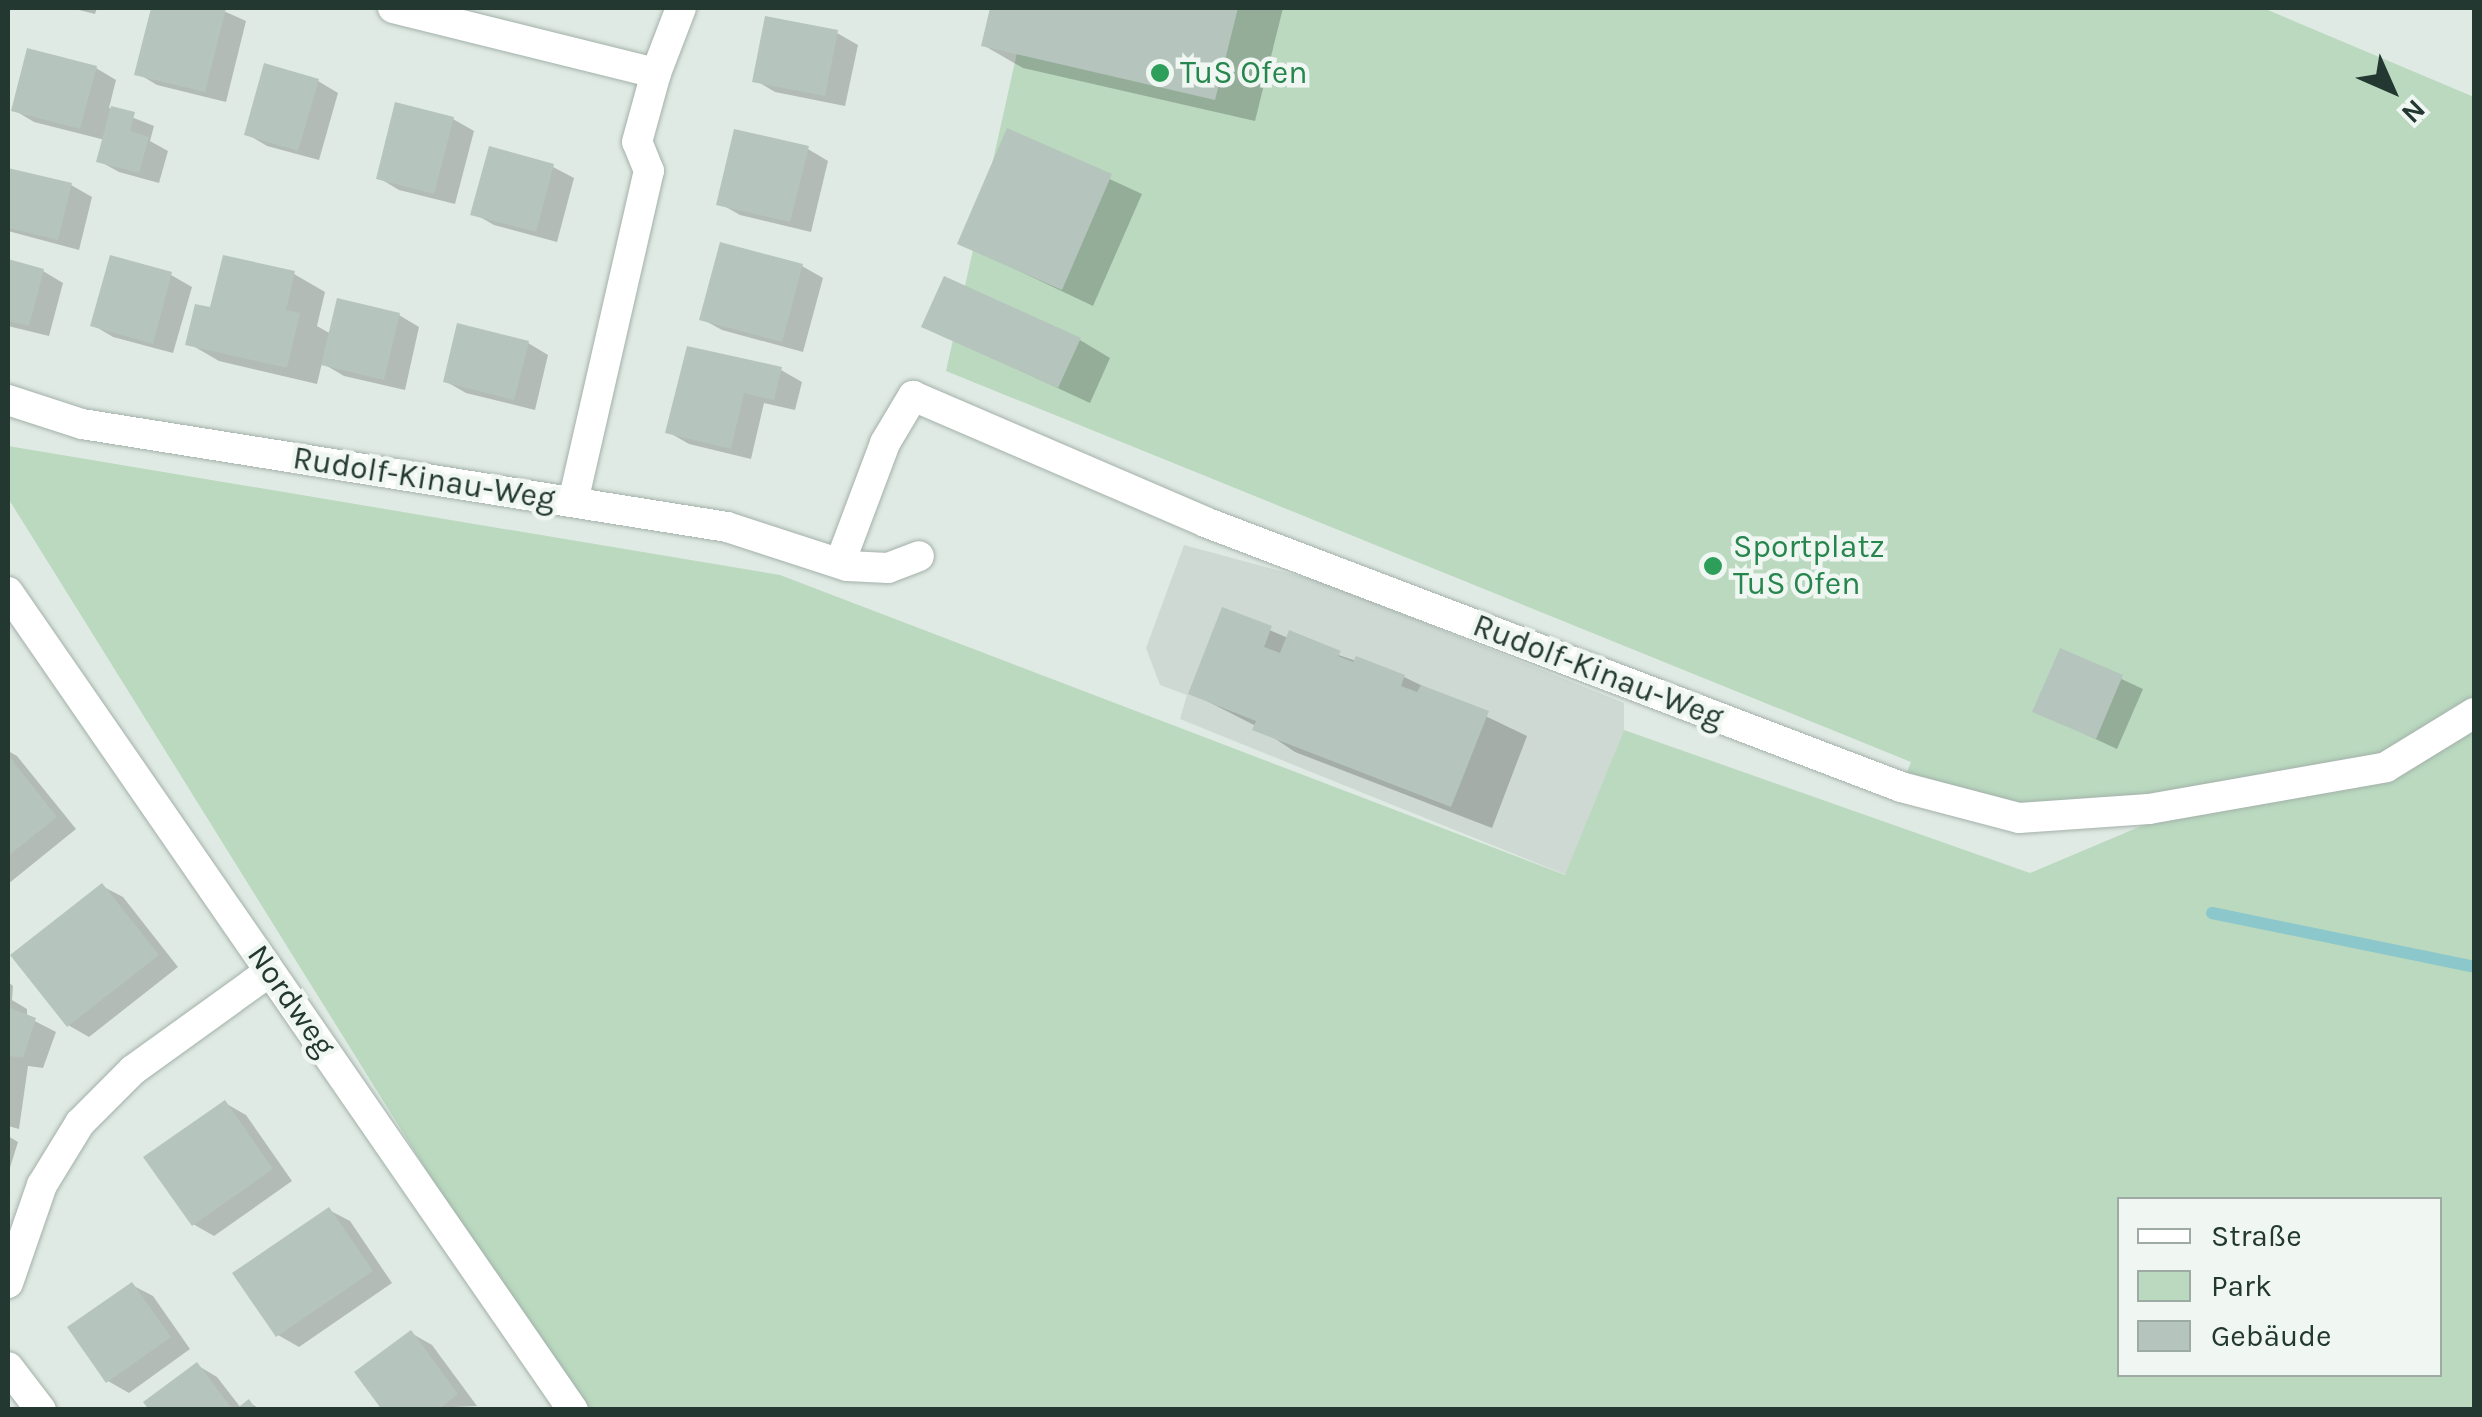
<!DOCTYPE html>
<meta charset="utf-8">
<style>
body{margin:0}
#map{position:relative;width:2482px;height:1417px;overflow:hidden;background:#e0eae4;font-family:Karla,sans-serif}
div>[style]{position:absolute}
.built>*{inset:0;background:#ced9d3}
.green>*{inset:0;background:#bad9bf}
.shadow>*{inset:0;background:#0003}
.stream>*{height:12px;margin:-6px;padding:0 6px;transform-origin:6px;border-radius:6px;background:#8bc7cb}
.building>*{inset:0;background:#b5c4bd}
.roads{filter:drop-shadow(0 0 2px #a3b1aa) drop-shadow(0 0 2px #a3b1aa)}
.street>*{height:30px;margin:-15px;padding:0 15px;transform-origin:15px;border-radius:15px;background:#fff}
.dots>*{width:28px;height:28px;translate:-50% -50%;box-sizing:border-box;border:5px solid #f0f7f3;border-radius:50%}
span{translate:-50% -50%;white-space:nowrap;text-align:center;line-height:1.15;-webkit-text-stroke:9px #f0f7f3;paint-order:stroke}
.leisure-label{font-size:32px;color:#27864d}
.left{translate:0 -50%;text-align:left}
.street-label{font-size:32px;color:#223830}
.frame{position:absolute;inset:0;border:10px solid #223830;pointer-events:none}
.legend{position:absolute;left:2117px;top:1197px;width:325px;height:180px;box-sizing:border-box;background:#f0f7f3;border:2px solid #9eaba5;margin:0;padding:12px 18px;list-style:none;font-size:30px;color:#223830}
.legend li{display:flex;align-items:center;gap:20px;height:50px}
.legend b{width:50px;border:2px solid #9eaba5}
.north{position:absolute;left:2342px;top:40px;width:100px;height:100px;-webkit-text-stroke:8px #f0f7f3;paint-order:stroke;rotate:135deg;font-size:28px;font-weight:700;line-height:40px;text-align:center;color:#223830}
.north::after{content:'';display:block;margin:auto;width:35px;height:45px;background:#223830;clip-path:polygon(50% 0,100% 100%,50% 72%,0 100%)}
</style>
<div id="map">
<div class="built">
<div style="clip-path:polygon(1184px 545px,1361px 593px,1390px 609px,1624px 703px,1624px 730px,1566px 875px,1180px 719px,1187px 695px,1160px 685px,1146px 648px)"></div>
</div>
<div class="green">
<div style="clip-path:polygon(evenodd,1027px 8px,2263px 8px,2474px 97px,2474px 1409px,575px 1409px,8px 498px,8px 446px,780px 575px,1565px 875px,1624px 730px,2030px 873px,2146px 824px,2168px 805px,2019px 818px,1901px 787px,1911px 762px,946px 371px,1027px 8px,2120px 1200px,2440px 1200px,2440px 1374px,2120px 1374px,2120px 1200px)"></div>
</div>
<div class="shadow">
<div style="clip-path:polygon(71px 8px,97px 8px,95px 14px)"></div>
<div style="clip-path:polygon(153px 8px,217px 8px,246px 21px,226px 102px,157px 85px,137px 73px)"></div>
<div style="clip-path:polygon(992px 8px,1283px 8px,1255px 121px,1023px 68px,983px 45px)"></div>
<div style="clip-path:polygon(837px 33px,858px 45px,845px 106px,775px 92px,755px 80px)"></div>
<div style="clip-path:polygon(96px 68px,116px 80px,109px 108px,154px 126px,150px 141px,168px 151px,159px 183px,119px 172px,99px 161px,105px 140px,34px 122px,14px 110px)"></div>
<div style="clip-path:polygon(318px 81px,338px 93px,319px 160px,267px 146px,247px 134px)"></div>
<div style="clip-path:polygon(453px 119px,474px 131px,455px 204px,399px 190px,379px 178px)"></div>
<div style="clip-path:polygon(1008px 132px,1142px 194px,1093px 306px,960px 243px)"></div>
<div style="clip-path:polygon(808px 149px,828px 161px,811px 232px,740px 215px,719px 203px)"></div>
<div style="clip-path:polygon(491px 150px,553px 167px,574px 178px,557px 242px,494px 225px,473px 213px)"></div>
<div style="clip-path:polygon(8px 170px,71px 185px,92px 197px,79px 250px,8px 231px)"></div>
<div style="clip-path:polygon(8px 262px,43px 271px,63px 283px,49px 336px,8px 326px)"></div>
<div style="clip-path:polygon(802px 266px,823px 278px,803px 352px,722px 330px,702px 319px)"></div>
<div style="clip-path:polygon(294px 274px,325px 292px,317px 326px,331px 334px,399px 315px,419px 327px,405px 390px,344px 376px,322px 363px,317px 384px,219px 361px,188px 343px,212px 310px)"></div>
<div style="clip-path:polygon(171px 275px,192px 287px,173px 353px,113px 337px,93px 325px)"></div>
<div style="clip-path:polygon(924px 326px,1080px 340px,1110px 358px,1090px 403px)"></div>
<div style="clip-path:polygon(528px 343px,548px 355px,535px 410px,466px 393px,445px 381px)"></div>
<div style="clip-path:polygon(781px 370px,802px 382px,795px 410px,764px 403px,751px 459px,689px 444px,668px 432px)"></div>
<div style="clip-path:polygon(1224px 610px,1288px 638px,1404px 677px,1527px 736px,1492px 828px,1295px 752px,1256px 726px,1191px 693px)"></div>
<div style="clip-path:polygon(2061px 651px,2143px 689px,2117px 749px,2035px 711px)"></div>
<div style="clip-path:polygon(8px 751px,17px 756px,76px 829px,8px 884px)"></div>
<div style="clip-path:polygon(102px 886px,123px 897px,178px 967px,89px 1037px,68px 1025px)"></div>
<div style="clip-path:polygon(8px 982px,13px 986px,12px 1000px,27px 1009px,27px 1017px,56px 1032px,43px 1068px,28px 1066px,19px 1129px,8px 1126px)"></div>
<div style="clip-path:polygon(225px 1103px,246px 1115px,292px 1181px,214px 1236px,193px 1224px)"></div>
<div style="clip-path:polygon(8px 1136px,18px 1142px,8px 1174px)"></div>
<div style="clip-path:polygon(329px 1210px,350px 1221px,392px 1283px,299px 1347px,278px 1335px)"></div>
<div style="clip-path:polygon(132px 1285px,153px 1296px,190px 1349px,129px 1393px,108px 1381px)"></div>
<div style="clip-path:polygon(411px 1333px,432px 1345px,477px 1406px,385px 1410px)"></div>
<div style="clip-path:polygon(197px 1365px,217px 1377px,241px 1408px,249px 1402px,261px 1410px,152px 1410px)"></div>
</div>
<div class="stream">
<div style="left:2212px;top:913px;width:268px;rotate:11.6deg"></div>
</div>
<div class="building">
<div style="clip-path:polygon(151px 8px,226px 8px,205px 92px,134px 75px)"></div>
<div style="clip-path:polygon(990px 8px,1238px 8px,1215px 100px,981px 46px)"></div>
<div style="clip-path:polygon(765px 16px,838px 30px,825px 96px,752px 82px)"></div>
<div style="clip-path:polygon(27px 48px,97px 66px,80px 129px,11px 111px)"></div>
<div style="clip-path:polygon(264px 63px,319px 79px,298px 151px,244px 135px)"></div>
<div style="clip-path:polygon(395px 102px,454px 117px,434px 194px,376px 179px)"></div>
<div style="clip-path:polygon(111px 106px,135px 112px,130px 131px,149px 137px,139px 173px,96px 162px)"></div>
<div style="clip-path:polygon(1007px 128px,1112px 174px,1062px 290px,957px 244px)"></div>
<div style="clip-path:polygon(734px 129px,809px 146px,790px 222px,716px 205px)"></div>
<div style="clip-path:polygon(489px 146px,554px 164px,536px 232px,470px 215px)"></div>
<div style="clip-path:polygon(8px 168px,72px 183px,58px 240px,8px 228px)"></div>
<div style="clip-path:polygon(720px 242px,803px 264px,782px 342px,699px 320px)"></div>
<div style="clip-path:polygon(110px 255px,172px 272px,153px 344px,90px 326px)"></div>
<div style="clip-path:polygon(223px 255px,295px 271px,286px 310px,300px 313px,287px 368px,185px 345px,195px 304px,210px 307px)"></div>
<div style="clip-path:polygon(8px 259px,44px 269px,29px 326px,8px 321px)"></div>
<div style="clip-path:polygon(944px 276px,1081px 338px,1058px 388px,921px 327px)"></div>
<div style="clip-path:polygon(337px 298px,400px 313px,384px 380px,321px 365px)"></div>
<div style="clip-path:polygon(457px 323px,529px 341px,514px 400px,443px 382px)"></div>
<div style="clip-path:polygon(687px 346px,782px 367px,774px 400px,744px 393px,731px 449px,665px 433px)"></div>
<div style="clip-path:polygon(1222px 607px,1272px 626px,1264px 647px,1280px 653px,1289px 630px,1341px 651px,1338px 656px,1353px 662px,1356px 656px,1405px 675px,1401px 686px,1417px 692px,1421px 685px,1489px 711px,1451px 807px,1252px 730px,1256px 721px,1188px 694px)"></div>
<div style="clip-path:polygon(2060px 648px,2123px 675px,2096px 739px,2032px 712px)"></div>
<div style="clip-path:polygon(8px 755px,57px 817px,8px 856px)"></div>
<div style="clip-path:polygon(102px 883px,159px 955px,67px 1027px,10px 955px)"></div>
<div style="clip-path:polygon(8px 1007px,36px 1018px,23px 1058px,8px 1056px)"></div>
<div style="clip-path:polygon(225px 1100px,273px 1169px,192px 1226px,143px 1157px)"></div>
<div style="clip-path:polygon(329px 1207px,373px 1271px,276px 1337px,232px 1273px)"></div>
<div style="clip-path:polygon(132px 1282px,171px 1337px,106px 1383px,67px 1327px)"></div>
<div style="clip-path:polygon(411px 1330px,458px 1394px,438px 1410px,382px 1410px,354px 1372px)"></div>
<div style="clip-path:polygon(197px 1362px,233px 1410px,149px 1410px,143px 1402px)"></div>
<div style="clip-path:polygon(249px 1399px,256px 1410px,235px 1410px)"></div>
</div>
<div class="roads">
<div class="street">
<div style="left:393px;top:8px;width:271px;rotate:13.9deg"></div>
<div style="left:8px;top:400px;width:78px;rotate:18deg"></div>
<div style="left:82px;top:424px;width:653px;rotate:9.07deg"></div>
<div style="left:727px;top:527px;width:126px;rotate:18deg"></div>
<div style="left:847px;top:566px;width:41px;rotate:2.8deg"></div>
<div style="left:888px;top:568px;width:33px;rotate:-21deg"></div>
<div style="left:573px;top:502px;width:340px;rotate:-77.1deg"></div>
<div style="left:649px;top:171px;width:31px;rotate:-112deg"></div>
<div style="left:637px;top:142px;width:72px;rotate:-74.6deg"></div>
<div style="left:656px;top:73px;width:70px;rotate:-69deg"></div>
<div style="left:840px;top:563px;width:128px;rotate:-69.4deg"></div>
<div style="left:885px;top:443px;width:55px;rotate:-59.2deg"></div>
<div style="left:913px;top:396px;width:318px;rotate:23.3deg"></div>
<div style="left:1205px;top:522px;width:745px;rotate:20.84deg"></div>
<div style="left:1901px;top:787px;width:122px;rotate:14.7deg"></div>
<div style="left:2019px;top:818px;width:130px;rotate:-4deg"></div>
<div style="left:2149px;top:809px;width:241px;rotate:-10deg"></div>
<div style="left:2386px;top:767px;width:103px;rotate:-31.5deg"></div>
<div style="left:8px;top:592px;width:994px;rotate:55.37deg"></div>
<div style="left:8px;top:1283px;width:104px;rotate:-70.9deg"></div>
<div style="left:42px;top:1185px;width:73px;rotate:-58.5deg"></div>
<div style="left:80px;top:1123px;width:75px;rotate:-45deg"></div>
<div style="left:133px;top:1070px;width:168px;rotate:-35.8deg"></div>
<div style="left:8px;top:1367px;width:54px;rotate:52.5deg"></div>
</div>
</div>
<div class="dots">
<div style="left:1160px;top:73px;background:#2e9e5b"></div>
<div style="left:1713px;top:566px;background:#2e9e5b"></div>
</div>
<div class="leisure-label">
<span class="left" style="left:1180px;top:73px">TuS Ofen</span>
<span class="left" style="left:1733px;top:566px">Sportplatz<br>TuS Ofen</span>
</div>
<div class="street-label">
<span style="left:424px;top:479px;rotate:9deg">Rudolf-Kinau-Weg</span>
<span style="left:1598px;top:672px;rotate:21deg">Rudolf-Kinau-Weg</span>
<span style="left:291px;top:1001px;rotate:55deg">Nordweg</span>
</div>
<div class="frame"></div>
<ul class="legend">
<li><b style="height:12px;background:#fff"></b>Straße</li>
<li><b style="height:28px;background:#bad9bf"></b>Park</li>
<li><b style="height:28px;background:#b5c4bd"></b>Gebäude</li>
</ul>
<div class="north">N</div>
</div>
